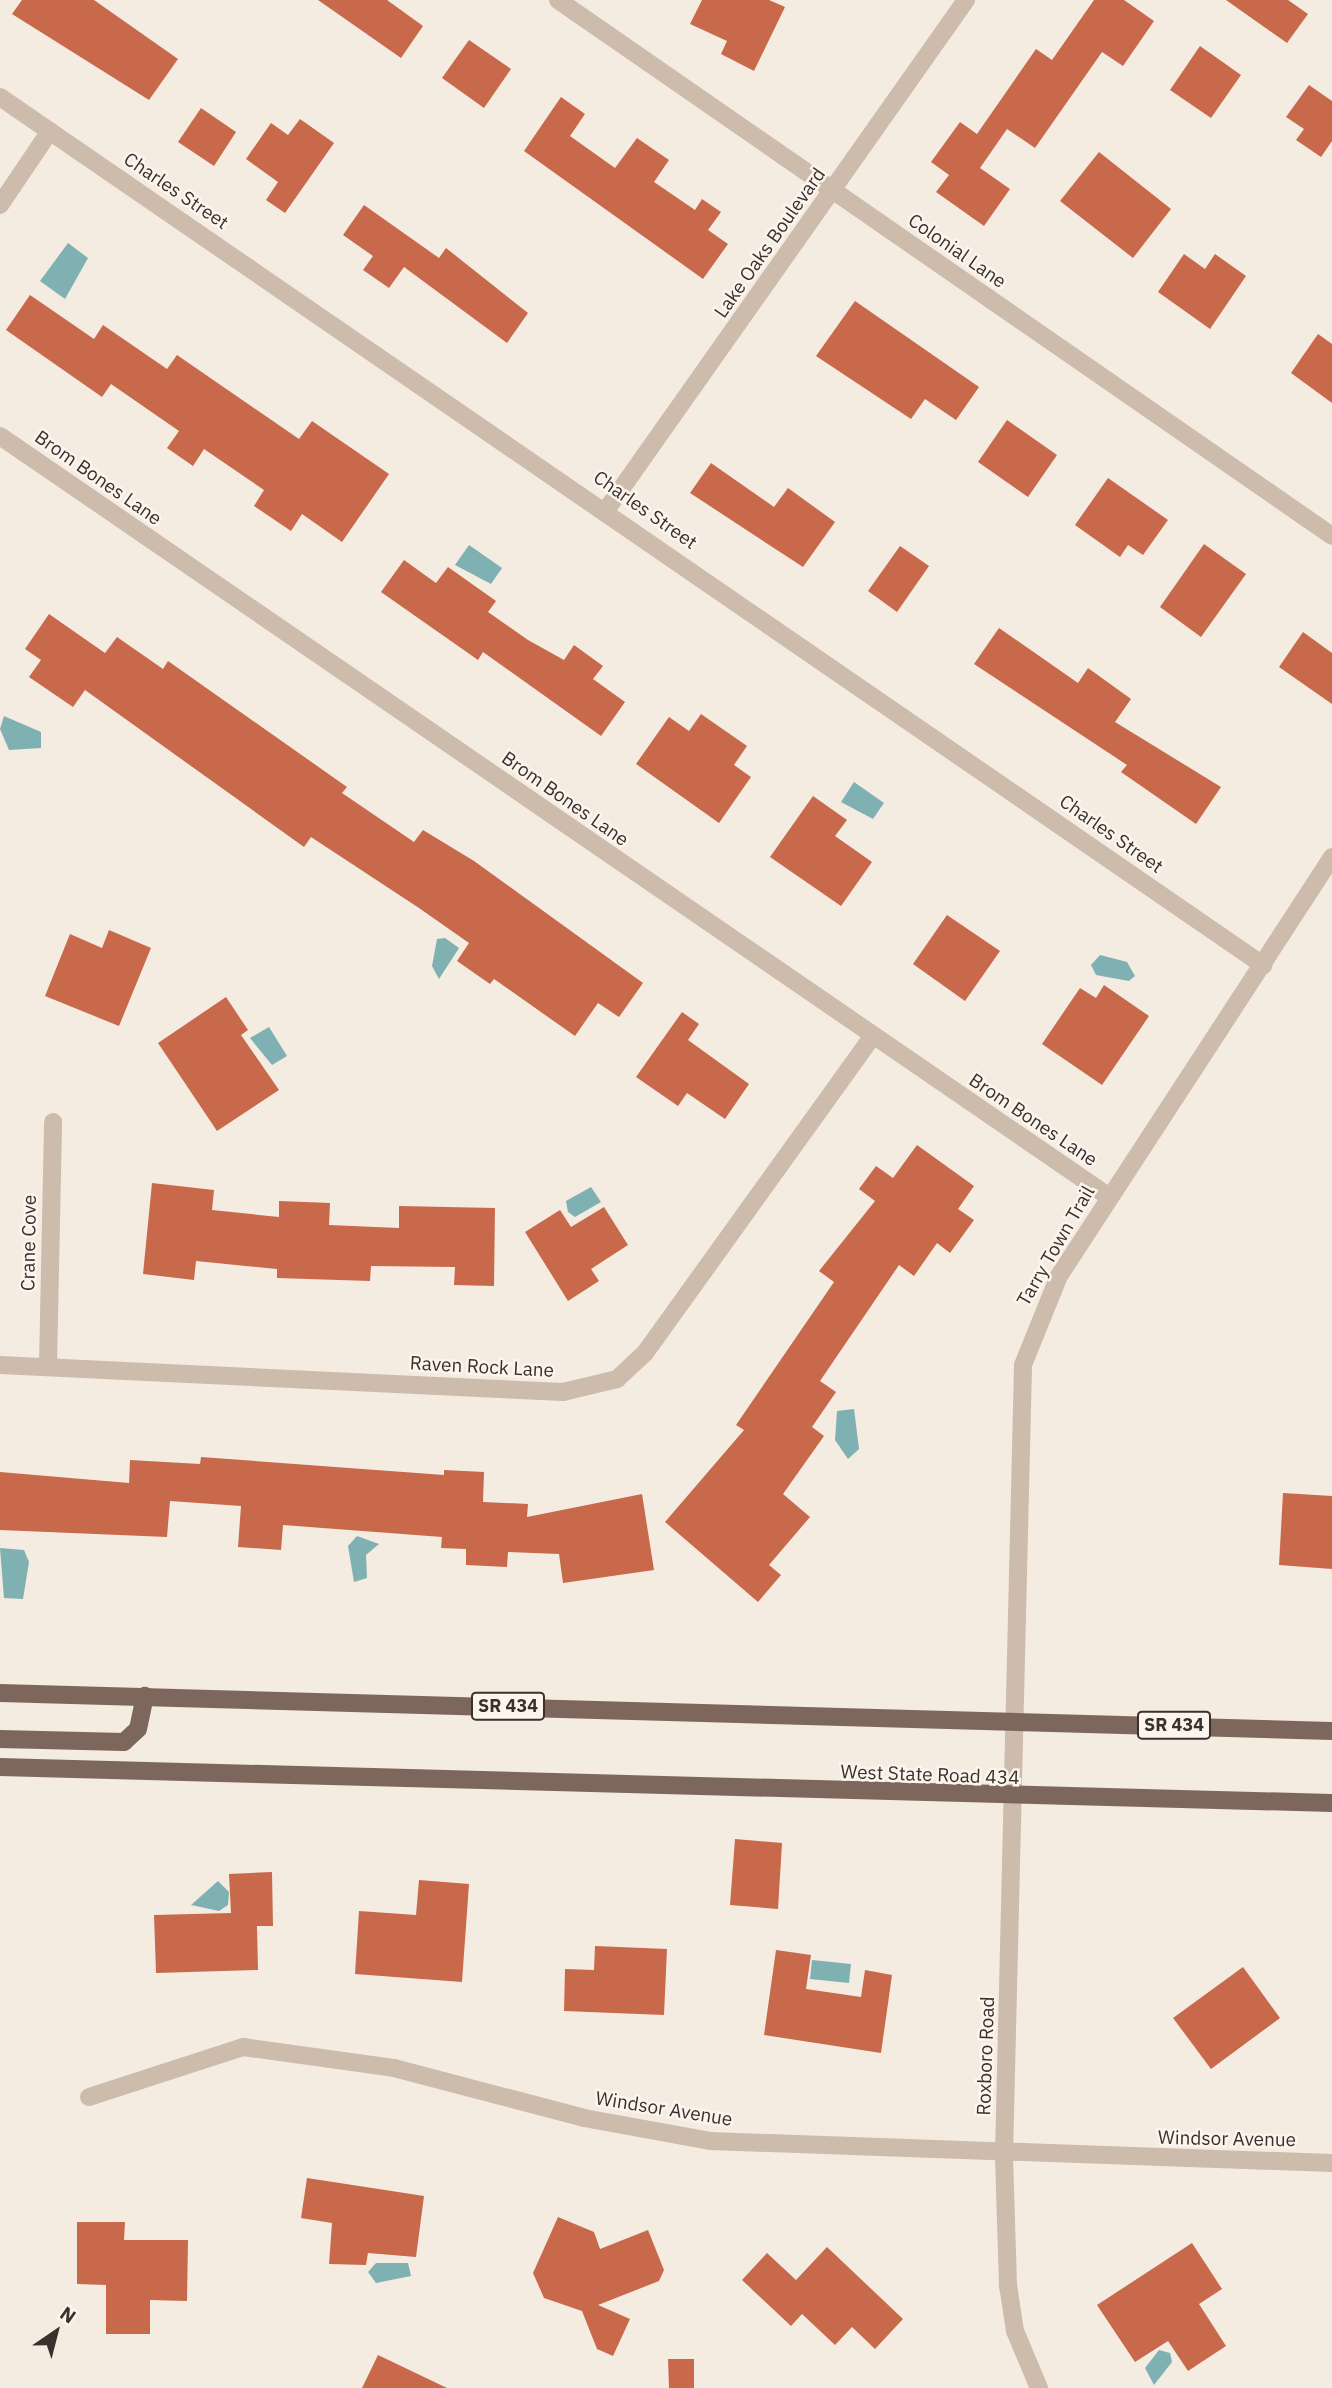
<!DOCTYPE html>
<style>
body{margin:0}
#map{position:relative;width:1332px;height:2388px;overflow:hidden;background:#f4ebe1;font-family:"IBM Plex Sans",sans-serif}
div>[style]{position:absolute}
.water>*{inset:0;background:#7fb0b2}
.building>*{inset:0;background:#c8694b}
.minor>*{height:18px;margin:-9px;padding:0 9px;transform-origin:9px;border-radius:9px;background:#cdbbac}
.major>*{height:18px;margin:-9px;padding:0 9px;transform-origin:9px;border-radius:9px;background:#7d675c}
span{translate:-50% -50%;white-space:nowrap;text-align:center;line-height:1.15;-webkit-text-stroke:5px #fbf5ee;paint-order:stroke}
.shield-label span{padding:2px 5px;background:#fbf5ee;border:2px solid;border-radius:5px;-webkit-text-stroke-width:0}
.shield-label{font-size:18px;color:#3b302b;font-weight:700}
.street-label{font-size:19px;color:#3b302b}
.north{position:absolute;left:21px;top:2297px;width:70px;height:70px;-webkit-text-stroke:5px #fbf5ee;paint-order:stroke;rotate:35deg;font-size:19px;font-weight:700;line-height:28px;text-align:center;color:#3b302b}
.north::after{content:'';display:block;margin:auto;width:24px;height:32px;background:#3b302b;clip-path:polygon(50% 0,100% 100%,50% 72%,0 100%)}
</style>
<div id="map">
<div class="water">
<div style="clip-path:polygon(68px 243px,88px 258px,65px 299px,40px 281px)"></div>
<div style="clip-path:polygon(469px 545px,502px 568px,491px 584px,455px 565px)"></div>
<div style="clip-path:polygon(4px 716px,41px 732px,41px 748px,9px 750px,0 729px)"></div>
<div style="clip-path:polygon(854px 782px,884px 803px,873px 819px,841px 802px)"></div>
<div style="clip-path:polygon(445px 938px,459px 948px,439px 979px,432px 966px,437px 939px)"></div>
<div style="clip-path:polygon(1100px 955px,1127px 962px,1135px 976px,1129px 981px,1096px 975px,1091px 965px)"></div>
<div style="clip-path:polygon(269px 1027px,287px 1056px,272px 1065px,250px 1038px)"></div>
<div style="clip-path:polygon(591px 1187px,601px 1202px,575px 1217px,568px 1212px,566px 1201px)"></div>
<div style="clip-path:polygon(854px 1409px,859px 1449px,848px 1459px,835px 1440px,837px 1411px)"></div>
<div style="clip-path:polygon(357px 1536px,379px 1544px,366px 1555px,367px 1578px,354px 1582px,348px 1546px)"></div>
<div style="clip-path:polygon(0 1548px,24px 1550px,29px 1562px,23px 1599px,4px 1598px)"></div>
<div style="clip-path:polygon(218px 1881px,229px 1892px,228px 1905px,219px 1911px,191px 1905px)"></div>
<div style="clip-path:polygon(812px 1960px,851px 1964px,849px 1983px,810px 1979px)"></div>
<div style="clip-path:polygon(376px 2263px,408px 2263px,411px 2276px,376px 2283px,368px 2272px)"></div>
<div style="clip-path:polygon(1159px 2350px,1170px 2353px,1172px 2362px,1154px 2385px,1145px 2368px)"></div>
</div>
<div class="building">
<div style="clip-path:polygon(22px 0,94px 0,178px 59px,149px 100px,12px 14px)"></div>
<div style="clip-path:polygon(318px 0,387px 0,423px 26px,401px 58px)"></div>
<div style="clip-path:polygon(702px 0,769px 0,785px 7px,754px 71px,721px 54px,727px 41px,690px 24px)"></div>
<div style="clip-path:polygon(1094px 0,1124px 0,1154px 21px,1123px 66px,1102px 52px,1035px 148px,1007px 129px,980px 168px,1010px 189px,984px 226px,936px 192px,949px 175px,931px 162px,960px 122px,977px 134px,1036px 49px,1052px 60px)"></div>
<div style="clip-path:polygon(1226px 0,1288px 0,1308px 14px,1287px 43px)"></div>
<div style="clip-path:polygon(469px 40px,511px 69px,484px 108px,442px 78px)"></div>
<div style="clip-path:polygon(1200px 46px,1241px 75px,1211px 118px,1170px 90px)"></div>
<div style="clip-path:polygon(1309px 85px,1332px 101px,1332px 141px,1321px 157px,1296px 140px,1304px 129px,1286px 117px)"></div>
<div style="clip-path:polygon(561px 97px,585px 114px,570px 136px,615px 168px,637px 138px,669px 160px,654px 182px,695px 210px,702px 199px,721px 212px,708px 230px,728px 244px,703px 279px,524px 151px)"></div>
<div style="clip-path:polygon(201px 108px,236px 132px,214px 166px,178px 142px)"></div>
<div style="clip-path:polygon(300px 119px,334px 143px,285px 213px,266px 200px,278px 182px,246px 159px,271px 123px,288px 135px)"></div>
<div style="clip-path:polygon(1099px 152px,1171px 209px,1133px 258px,1060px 201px)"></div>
<div style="clip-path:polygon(364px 205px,439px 258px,446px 248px,528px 313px,507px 343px,404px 267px,389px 288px,363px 270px,373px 256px,343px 235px)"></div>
<div style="clip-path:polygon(1184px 254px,1205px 269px,1215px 254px,1246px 276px,1210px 329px,1158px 292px)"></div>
<div style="clip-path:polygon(30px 295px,94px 339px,103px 325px,167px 369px,177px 355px,299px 439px,312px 421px,389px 474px,342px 542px,302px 514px,291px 531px,254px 506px,264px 490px,204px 449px,193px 466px,167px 448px,179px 431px,111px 384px,102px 397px,6px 330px)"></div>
<div style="clip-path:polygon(855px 301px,979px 387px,956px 420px,925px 399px,911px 419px,816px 356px)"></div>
<div style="clip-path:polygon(1318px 334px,1332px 344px,1332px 403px,1291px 373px)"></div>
<div style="clip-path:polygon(1007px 420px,1057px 455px,1028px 497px,978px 462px)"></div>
<div style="clip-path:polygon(711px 463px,774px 507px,788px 488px,835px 522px,803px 567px,690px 493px)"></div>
<div style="clip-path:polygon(1108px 478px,1168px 520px,1143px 555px,1128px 545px,1120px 557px,1075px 525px)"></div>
<div style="clip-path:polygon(1204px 544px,1246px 574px,1201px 637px,1160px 607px)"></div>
<div style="clip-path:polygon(900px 546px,929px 566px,897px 612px,868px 591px)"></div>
<div style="clip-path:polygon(404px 560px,436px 583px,448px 567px,496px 601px,488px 612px,528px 640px,564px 660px,574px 645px,603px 666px,593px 679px,625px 702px,601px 736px,483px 652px,478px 660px,381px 592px)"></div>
<div style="clip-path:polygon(49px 614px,105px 653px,117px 637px,163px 669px,168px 661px,347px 787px,342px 793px,414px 842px,423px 830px,474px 861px,643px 983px,619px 1017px,598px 1003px,575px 1036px,494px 979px,490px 984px,457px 961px,469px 943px,419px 908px,311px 837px,304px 847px,85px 690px,73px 707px,29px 677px,41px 660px,25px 649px)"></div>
<div style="clip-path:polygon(999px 628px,1078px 683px,1088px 668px,1131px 699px,1115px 722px,1221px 787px,1196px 824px,1121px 772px,1127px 765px,974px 664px)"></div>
<div style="clip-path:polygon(1303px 632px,1332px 653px,1332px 704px,1279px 667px)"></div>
<div style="clip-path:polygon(701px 714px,747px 746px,734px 765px,751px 777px,719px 823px,636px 764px,669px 717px,689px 731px)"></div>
<div style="clip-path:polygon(813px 796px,847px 820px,835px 836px,872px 862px,841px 906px,770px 857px)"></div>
<div style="clip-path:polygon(947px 915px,1000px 951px,965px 1001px,913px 964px)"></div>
<div style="clip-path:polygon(109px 930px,151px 948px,119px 1026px,45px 996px,70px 934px,102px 948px)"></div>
<div style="clip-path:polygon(1104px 985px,1149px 1016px,1102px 1085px,1042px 1044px,1080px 988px,1096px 998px)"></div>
<div style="clip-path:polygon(226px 997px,248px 1030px,241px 1035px,279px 1090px,217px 1131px,158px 1043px)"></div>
<div style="clip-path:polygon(682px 1012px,699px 1024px,688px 1040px,749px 1084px,725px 1119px,687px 1093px,678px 1106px,636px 1077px)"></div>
<div style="clip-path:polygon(917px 1145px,974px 1186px,958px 1209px,974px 1220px,950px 1253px,937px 1243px,914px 1276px,899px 1265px,820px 1381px,836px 1392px,812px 1427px,824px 1436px,783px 1494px,810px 1517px,769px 1565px,781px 1575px,758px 1602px,665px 1522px,744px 1430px,736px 1425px,834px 1282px,819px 1271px,875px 1201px,859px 1189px,876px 1166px,893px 1178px)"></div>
<div style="clip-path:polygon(152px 1183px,214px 1190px,212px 1210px,279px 1217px,279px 1201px,330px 1203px,329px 1225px,399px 1228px,399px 1206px,495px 1208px,494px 1286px,454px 1285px,455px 1267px,371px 1266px,370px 1281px,277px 1278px,277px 1269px,196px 1261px,194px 1280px,143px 1274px)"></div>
<div style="clip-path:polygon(604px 1207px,628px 1245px,591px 1269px,599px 1281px,568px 1301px,525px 1232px,560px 1210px,571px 1227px)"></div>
<div style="clip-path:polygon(201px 1457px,444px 1475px,444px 1470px,484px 1472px,483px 1502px,528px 1504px,527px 1517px,642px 1494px,654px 1570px,563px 1583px,559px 1554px,508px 1552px,507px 1567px,466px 1565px,466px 1549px,441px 1548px,442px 1537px,283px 1525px,281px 1550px,238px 1547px,241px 1506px,170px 1501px,167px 1537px,0 1530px,0 1472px,129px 1483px,130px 1460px,200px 1464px)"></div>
<div style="clip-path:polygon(1283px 1493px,1332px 1496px,1332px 1569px,1279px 1565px)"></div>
<div style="clip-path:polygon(735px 1839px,782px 1843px,778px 1909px,730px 1905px)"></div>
<div style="clip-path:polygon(272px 1872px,273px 1926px,257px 1926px,258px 1970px,156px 1973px,154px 1915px,231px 1913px,229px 1874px)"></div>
<div style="clip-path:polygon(419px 1880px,469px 1884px,462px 1982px,355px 1974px,359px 1911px,416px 1915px)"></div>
<div style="clip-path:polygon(595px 1946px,667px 1949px,664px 2015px,564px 2011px,565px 1969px,594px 1970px)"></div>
<div style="clip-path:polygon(776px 1950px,811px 1955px,806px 1989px,861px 1997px,865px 1970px,892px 1975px,881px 2053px,764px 2035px)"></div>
<div style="clip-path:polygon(1243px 1967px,1280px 2018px,1211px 2069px,1173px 2018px)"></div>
<div style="clip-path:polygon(307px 2178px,424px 2196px,416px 2257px,368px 2253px,366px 2265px,329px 2264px,332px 2223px,301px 2218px)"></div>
<div style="clip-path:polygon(558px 2217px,594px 2232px,600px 2249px,648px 2230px,664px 2270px,659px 2281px,598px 2305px,630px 2319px,613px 2356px,597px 2349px,582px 2311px,544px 2298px,533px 2273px)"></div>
<div style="clip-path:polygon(77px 2222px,125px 2222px,124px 2240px,188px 2240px,187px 2301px,150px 2300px,150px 2334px,106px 2334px,106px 2285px,77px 2284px)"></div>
<div style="clip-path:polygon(1192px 2243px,1222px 2289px,1199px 2304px,1226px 2346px,1188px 2371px,1168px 2341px,1135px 2362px,1097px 2305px)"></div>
<div style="clip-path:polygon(827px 2247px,903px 2319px,875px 2349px,852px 2327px,835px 2345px,802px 2314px,791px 2326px,742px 2280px,767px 2253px,796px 2280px)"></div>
<div style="clip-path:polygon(378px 2355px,447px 2388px,362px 2388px)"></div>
<div style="clip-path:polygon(668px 2359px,694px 2359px,694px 2388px,669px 2388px)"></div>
</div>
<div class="minor">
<div style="left:558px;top:0;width:941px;rotate:34.7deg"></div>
<div style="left:0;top:97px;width:1533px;rotate:34.5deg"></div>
<div style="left:0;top:205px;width:89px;rotate:-56deg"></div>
<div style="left:0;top:436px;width:1344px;rotate:34.45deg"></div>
<div style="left:607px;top:509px;width:623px;rotate:-54.8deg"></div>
<div style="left:0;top:1365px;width:564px;rotate:2.75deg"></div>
<div style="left:563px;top:1392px;width:56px;rotate:-13.5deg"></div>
<div style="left:617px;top:1379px;width:38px;rotate:-43deg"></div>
<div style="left:645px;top:1353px;width:390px;rotate:-54.3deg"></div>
<div style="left:48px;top:1365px;width:243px;rotate:-88.8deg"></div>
<div style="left:89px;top:2097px;width:162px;rotate:-18deg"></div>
<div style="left:243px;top:2047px;width:152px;rotate:7.9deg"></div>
<div style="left:394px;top:2068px;width:196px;rotate:14.7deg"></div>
<div style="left:584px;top:2118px;width:128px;rotate:10.3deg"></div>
<div style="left:710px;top:2141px;width:622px;rotate:2.03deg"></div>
<div style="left:1039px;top:2388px;width:62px;rotate:-112.8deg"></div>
<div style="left:1015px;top:2331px;width:47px;rotate:-98.7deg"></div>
<div style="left:1008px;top:2285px;width:130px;rotate:-91.8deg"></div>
<div style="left:1004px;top:2155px;width:790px;rotate:-88.62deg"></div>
<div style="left:1023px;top:1365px;width:96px;rotate:-68deg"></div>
<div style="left:1059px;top:1276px;width:500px;rotate:-56.91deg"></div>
</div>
<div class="major">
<div style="left:0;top:1693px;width:1333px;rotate:1.63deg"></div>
<div style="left:0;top:1739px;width:124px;rotate:1.4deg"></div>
<div style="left:124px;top:1742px;width:19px;rotate:-43deg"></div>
<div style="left:138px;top:1729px;width:34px;rotate:-78deg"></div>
<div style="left:0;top:1767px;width:1332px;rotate:1.55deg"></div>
</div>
<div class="shield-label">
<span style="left:508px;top:1706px">SR 434</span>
<span style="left:1174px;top:1725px">SR 434</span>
</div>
<div class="street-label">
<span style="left:176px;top:191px;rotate:34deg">Charles Street</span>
<span style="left:770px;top:243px;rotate:-55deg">Lake Oaks Boulevard</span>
<span style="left:957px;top:251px;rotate:35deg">Colonial Lane</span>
<span style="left:98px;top:478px;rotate:35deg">Brom Bones Lane</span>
<span style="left:645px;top:510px;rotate:35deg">Charles Street</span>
<span style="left:565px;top:799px;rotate:35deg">Brom Bones Lane</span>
<span style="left:1111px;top:834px;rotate:35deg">Charles Street</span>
<span style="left:1033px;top:1120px;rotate:34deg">Brom Bones Lane</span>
<span style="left:29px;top:1243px;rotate:-89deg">Crane Cove</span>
<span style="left:1056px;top:1246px;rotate:-60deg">Tarry Town Trail</span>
<span style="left:482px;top:1367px;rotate:3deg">Raven Rock Lane</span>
<span style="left:930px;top:1775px;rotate:2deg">West State Road 434</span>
<span style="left:986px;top:2056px;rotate:-88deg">Roxboro Road</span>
<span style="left:664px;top:2109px;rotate:9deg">Windsor Avenue</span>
<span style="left:1227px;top:2139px;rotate:1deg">Windsor Avenue</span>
</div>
<div class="north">N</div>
</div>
